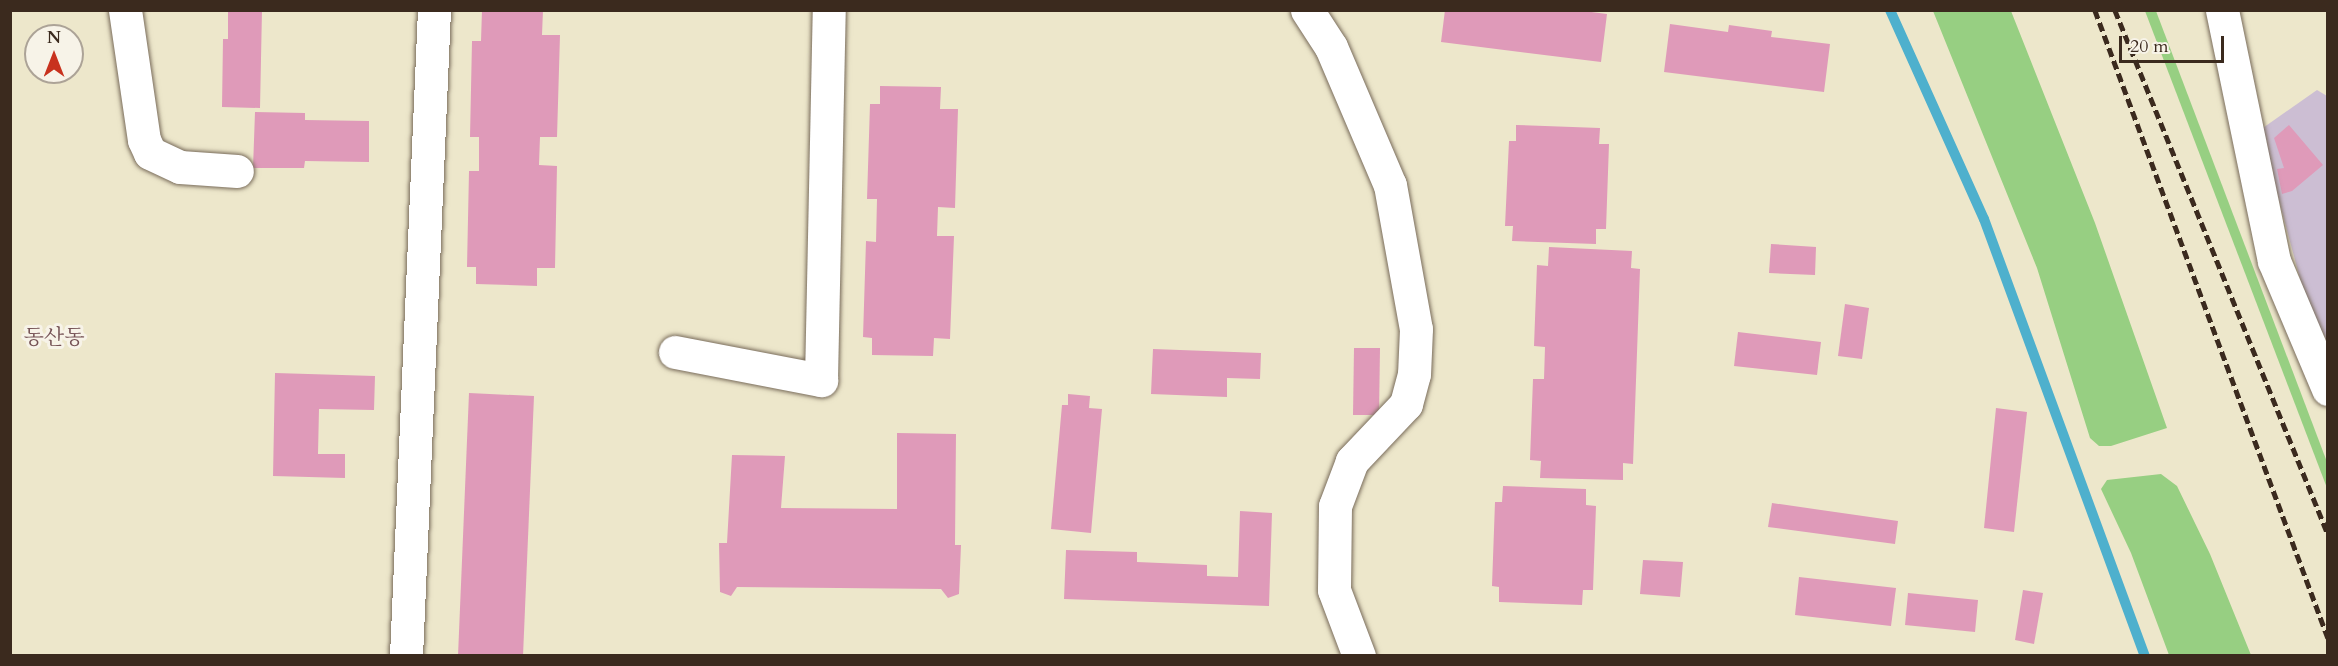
<!DOCTYPE html>
<meta charset="utf-8">
<style>
body{margin:0}
#map{position:relative;width:2338px;height:666px;overflow:hidden;background:#ede7cb;font-family:Cardo,"Noto Serif KR",serif}
div>[style]{position:absolute}
.industrial>*{inset:0;background:#ccbed3}
.green>*{inset:0;background:#97cf82}
.stream>*{height:10px;margin:-5px;padding:0 5px;transform-origin:5px;border-radius:5px;background:#4eb0cd}
.building>*{inset:0;background:#df9ab9}
.roads{filter:drop-shadow(0 0 2px #796c5b) drop-shadow(0 0 2px #796c5b)}
.minor>*{height:33px;margin:-16.5px;padding:0 16.5px;transform-origin:16.5px;border-radius:16.5px;background:#fff}
.rail>*{height:4.5px;margin-top:-2.25px;transform-origin:0;background:repeating-linear-gradient(90deg,#3b2a1e 0 9px,transparent 0 13.5px)}
span{translate:-50% -50%;white-space:nowrap;text-align:center;line-height:1.15;-webkit-text-stroke:6px #f7f3e8;paint-order:stroke}
.quarter-label{font-size:21px;color:#745154}
.frame{position:absolute;inset:0;border:12px solid #3b2a1e;pointer-events:none}
.north{position:absolute;left:24px;top:24px;width:60px;height:60px;box-sizing:border-box;background:#f7f3e8;border:2px solid #aca397;border-radius:50%;rotate:0deg;font-size:16px;font-weight:700;line-height:24px;text-align:center;color:#3b2a1e}
.north::after{content:'';display:block;margin:auto;width:21px;height:27px;background:#c8321e;clip-path:polygon(50% 0,100% 100%,50% 72%,0 100%)}
.scale{position:absolute;left:2119px;top:36px;width:105px;height:27px;box-sizing:border-box;border:3px solid #3b2a1e;border-top:0;padding-left:8px;font-size:18px;line-height:21px;white-space:nowrap;color:#3b2a1e;-webkit-text-stroke:4px #f7f3e8;paint-order:stroke}
</style>
<div id="map">
<div class="industrial">
<div style="clip-path:polygon(2317px 90px,2327px 96px,2327px 341px,2306px 301px,2260px 130px)"></div>
</div>
<div class="green">
<div style="clip-path:polygon(1933px 11px,2011px 11px,2095px 223px,2167px 428px,2111px 446px,2099px 446px,2090px 438px,2037px 268px)"></div>
<div style="clip-path:polygon(2145px 11px,2156px 11px,2327px 462px,2327px 488px)"></div>
<div style="clip-path:polygon(2161px 474px,2177px 486px,2210px 554px,2251px 655px,2169px 655px,2131px 553px,2101px 489px,2107px 480px)"></div>
</div>
<div class="stream">
<div style="left:1890px;top:10px;width:229px;rotate:65.8deg"></div>
<div style="left:1984px;top:219px;width:466px;rotate:69.8deg"></div>
</div>
<div class="building">
<div style="clip-path:polygon(228px 10px,262px 10px,260px 108px,222px 107px,223px 39px,228px 39px)"></div>
<div style="clip-path:polygon(482px 10px,543px 10px,542px 35px,560px 35px,557px 137px,540px 137px,539px 165px,557px 166px,555px 268px,537px 268px,537px 286px,476px 284px,476px 267px,467px 267px,469px 171px,479px 171px,479px 137px,470px 137px,472px 41px,481px 41px)"></div>
<div style="clip-path:polygon(1445px 10px,1576px 10px,1607px 14px,1601px 62px,1441px 42px)"></div>
<div style="clip-path:polygon(1670px 24px,1728px 32px,1729px 25px,1772px 31px,1771px 37px,1830px 44px,1824px 92px,1664px 72px)"></div>
<div style="clip-path:polygon(880px 86px,941px 87px,940px 109px,958px 109px,955px 208px,938px 207px,937px 236px,954px 236px,950px 339px,934px 338px,933px 356px,872px 355px,872px 338px,863px 337px,866px 241px,876px 242px,877px 199px,867px 199px,870px 104px,880px 104px)"></div>
<div style="clip-path:polygon(255px 112px,305px 113px,305px 120px,369px 121px,369px 162px,305px 161px,304px 168px,253px 168px)"></div>
<div style="clip-path:polygon(1516px 125px,1600px 128px,1599px 144px,1609px 144px,1606px 229px,1596px 229px,1596px 244px,1512px 241px,1513px 226px,1505px 226px,1509px 141px,1516px 141px)"></div>
<div style="clip-path:polygon(2289px 125px,2323px 165px,2292px 191px,2282px 194px,2277px 169px,2284px 168px,2274px 138px)"></div>
<div style="clip-path:polygon(1771px 244px,1816px 247px,1815px 275px,1769px 273px)"></div>
<div style="clip-path:polygon(1549px 247px,1632px 251px,1631px 268px,1640px 269px,1633px 464px,1623px 463px,1623px 480px,1540px 478px,1541px 461px,1530px 460px,1533px 379px,1544px 379px,1545px 347px,1534px 346px,1537px 265px,1548px 266px)"></div>
<div style="clip-path:polygon(1845px 304px,1869px 308px,1862px 359px,1838px 356px)"></div>
<div style="clip-path:polygon(1738px 332px,1821px 342px,1817px 375px,1734px 366px)"></div>
<div style="clip-path:polygon(1354px 348px,1380px 348px,1379px 415px,1353px 415px)"></div>
<div style="clip-path:polygon(1153px 349px,1261px 353px,1260px 379px,1227px 378px,1227px 397px,1151px 394px)"></div>
<div style="clip-path:polygon(275px 373px,375px 376px,374px 410px,319px 409px,318px 454px,345px 454px,345px 478px,273px 476px)"></div>
<div style="clip-path:polygon(469px 393px,534px 396px,523px 656px,458px 656px)"></div>
<div style="clip-path:polygon(1068px 394px,1090px 396px,1089px 408px,1102px 409px,1091px 533px,1051px 529px,1062px 405px,1068px 405px)"></div>
<div style="clip-path:polygon(1996px 408px,2027px 412px,2014px 532px,1984px 528px)"></div>
<div style="clip-path:polygon(897px 433px,956px 434px,955px 545px,961px 545px,959px 594px,948px 598px,941px 589px,737px 587px,731px 596px,720px 592px,719px 543px,727px 543px,732px 455px,785px 456px,781px 508px,897px 509px)"></div>
<div style="clip-path:polygon(1503px 486px,1586px 489px,1586px 505px,1596px 506px,1593px 590px,1583px 590px,1582px 605px,1499px 602px,1499px 587px,1492px 586px,1495px 502px,1502px 502px)"></div>
<div style="clip-path:polygon(1772px 503px,1898px 521px,1895px 544px,1768px 527px)"></div>
<div style="clip-path:polygon(1240px 511px,1272px 513px,1269px 606px,1064px 599px,1066px 550px,1137px 552px,1137px 562px,1207px 565px,1207px 576px,1238px 577px)"></div>
<div style="clip-path:polygon(1643px 560px,1683px 562px,1680px 597px,1640px 594px)"></div>
<div style="clip-path:polygon(1799px 577px,1896px 588px,1891px 626px,1795px 615px)"></div>
<div style="clip-path:polygon(2023px 590px,2043px 593px,2034px 644px,2015px 640px)"></div>
<div style="clip-path:polygon(1908px 593px,1978px 600px,1975px 632px,1905px 625px)"></div>
</div>
<div class="roads">
<div class="minor">
<div style="left:125px;top:10px;width:131px;rotate:81.7deg"></div>
<div style="left:144px;top:140px;width:14px;rotate:65deg"></div>
<div style="left:150px;top:153px;width:33px;rotate:25deg"></div>
<div style="left:180px;top:167px;width:57px;rotate:4deg"></div>
<div style="left:1307px;top:10px;width:44px;rotate:57deg"></div>
<div style="left:1331px;top:47px;width:150px;rotate:66.9deg"></div>
<div style="left:1390px;top:185px;width:146px;rotate:79.8deg"></div>
<div style="left:1416px;top:329px;width:45px;rotate:92.5deg"></div>
<div style="left:1414px;top:374px;width:31px;rotate:105deg"></div>
<div style="left:1406px;top:404px;width:79px;rotate:133.5deg"></div>
<div style="left:1352px;top:461px;width:48px;rotate:110.7deg"></div>
<div style="left:1335px;top:506px;width:84px;rotate:90.7deg"></div>
<div style="left:1334px;top:590px;width:71px;rotate:69.3deg"></div>
<div style="left:2222px;top:10px;width:256px;rotate:78.3deg"></div>
<div style="left:2274px;top:261px;width:139px;rotate:67.1deg"></div>
<div style="left:675px;top:352px;width:149px;rotate:10.9deg"></div>
<div style="left:821px;top:380px;width:370px;rotate:-88.8deg"></div>
<div style="left:406px;top:656px;width:647px;rotate:-87.52deg"></div>
</div>
</div>
<div class="rail">
<div style="left:2095px;top:10px;width:670px;rotate:69.64deg"></div>
<div style="left:2115px;top:10px;width:566px;rotate:67.88deg"></div>
</div>
<div class="quarter-label">
<span style="left:54px;top:338px">동산동</span>
</div>
<div class="frame"></div>
<div class="north">N</div>
<div class="scale">20 m</div>
</div>
